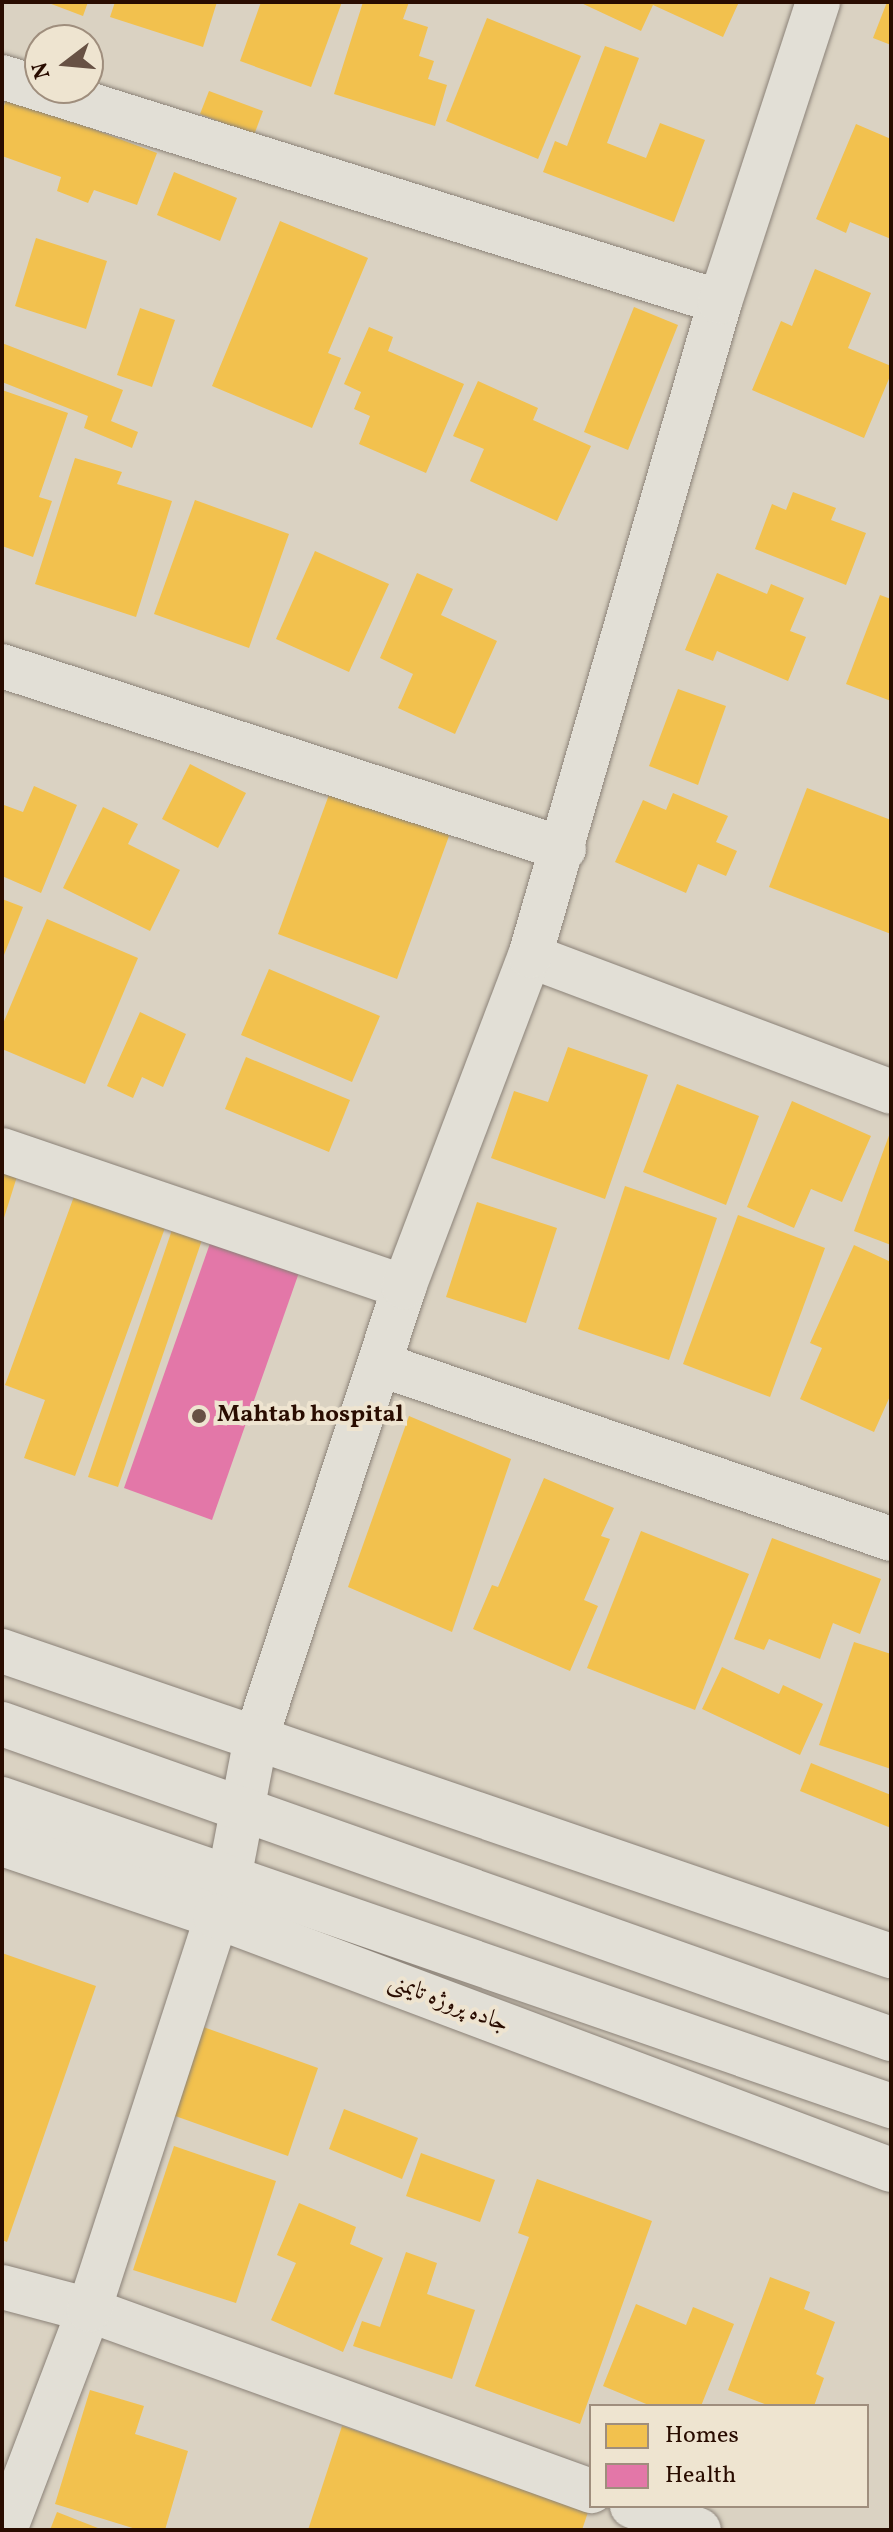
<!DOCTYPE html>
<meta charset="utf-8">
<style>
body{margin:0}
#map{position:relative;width:893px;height:2532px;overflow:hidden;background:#dad2c2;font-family:Vollkorn,Amiri,serif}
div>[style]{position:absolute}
.homes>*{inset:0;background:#f2c14e}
.health>*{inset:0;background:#e377a8}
.roads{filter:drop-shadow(0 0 2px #8b8278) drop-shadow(0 0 2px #8b8278)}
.street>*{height:44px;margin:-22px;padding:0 22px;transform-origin:22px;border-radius:22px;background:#e2dfd6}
.secondary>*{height:44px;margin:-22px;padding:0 22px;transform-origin:22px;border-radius:22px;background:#e2dfd6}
.dots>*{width:22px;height:22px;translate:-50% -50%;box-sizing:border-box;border:4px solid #eee4d0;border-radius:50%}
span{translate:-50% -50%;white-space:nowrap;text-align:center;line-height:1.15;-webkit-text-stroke:8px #eee4d0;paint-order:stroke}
.poi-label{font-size:24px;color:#290c00;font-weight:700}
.left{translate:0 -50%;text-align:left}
.street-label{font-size:24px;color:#290c00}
.frame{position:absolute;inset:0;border:4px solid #290c00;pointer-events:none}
.legend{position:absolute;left:589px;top:2404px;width:280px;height:104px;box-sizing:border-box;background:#eee4d0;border:2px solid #9f8e7d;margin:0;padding:10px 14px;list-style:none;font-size:24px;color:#290c00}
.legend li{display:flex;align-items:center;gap:16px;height:40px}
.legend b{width:40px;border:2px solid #9f8e7d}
.north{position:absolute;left:24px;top:24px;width:80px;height:80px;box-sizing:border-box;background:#eee4d0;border:2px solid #9f8e7d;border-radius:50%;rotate:254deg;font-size:22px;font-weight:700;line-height:32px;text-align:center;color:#290c00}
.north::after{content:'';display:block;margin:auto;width:28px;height:36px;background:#675144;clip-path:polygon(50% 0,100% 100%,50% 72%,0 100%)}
</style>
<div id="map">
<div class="homes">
<div style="clip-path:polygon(46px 2px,88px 2px,83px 16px)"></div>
<div style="clip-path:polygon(115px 2px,217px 2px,203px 47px,110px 17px)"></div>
<div style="clip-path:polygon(261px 2px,342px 2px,311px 87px,240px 61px)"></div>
<div style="clip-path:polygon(363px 2px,409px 2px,403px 19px,428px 27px,419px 56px,434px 61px,428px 79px,447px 85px,435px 126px,334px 94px)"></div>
<div style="clip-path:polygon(579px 2px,739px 2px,723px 37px,653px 5px,641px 31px)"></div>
<div style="clip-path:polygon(887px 2px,891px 2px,891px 45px,873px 38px)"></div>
<div style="clip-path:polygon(487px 18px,581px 56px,538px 159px,446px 121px)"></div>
<div style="clip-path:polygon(605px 46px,639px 58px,607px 143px,646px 158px,660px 123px,705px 140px,674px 222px,543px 172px,555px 141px,567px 146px)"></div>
<div style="clip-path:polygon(209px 91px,263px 111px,254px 135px,200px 114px)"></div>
<div style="clip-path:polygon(7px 97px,157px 153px,137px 205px,94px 190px,88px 203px,57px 191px,61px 177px,2px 156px,2px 112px)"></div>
<div style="clip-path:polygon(856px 124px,891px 139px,891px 239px,850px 222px,846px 233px,816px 219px)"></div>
<div style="clip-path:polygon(174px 172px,237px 198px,220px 241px,157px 215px)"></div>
<div style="clip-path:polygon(280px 221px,368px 258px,328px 353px,341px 358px,312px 428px,212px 386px)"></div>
<div style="clip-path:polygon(36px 238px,107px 261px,86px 329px,15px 306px)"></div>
<div style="clip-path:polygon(815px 269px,871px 293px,848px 348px,891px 366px,891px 374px,864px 438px,752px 390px,781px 321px,792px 326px)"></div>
<div style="clip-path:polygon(634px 307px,678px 325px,628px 450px,584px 432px)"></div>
<div style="clip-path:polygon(140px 308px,175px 320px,152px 387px,117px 375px)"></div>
<div style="clip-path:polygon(369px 327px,393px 337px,388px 351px,464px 384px,426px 473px,359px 444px,370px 416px,354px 409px,361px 392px,344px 384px)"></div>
<div style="clip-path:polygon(2px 343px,123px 390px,111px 421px,138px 432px,132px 448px,84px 428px,88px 416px,2px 382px)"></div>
<div style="clip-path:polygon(478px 381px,538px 408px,533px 420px,591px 446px,557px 521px,470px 481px,484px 449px,453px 436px)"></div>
<div style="clip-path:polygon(2px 390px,68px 413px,39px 497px,52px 501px,33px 557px,2px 546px)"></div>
<div style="clip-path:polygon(75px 458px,122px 472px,117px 484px,172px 501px,136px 617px,35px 584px)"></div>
<div style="clip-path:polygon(793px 492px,836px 508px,831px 520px,866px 533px,846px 585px,755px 549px,772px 504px,786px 510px)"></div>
<div style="clip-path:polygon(195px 500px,289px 534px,249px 648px,154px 614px)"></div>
<div style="clip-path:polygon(315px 551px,389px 584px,349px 672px,276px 639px)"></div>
<div style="clip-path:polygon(417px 573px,453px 589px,441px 615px,497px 641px,455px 734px,398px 708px,413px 674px,380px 658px)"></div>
<div style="clip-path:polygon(717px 573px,767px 594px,771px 584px,804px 598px,790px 631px,806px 637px,788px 681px,717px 651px,713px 661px,685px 650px)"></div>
<div style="clip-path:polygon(880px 595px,891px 599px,891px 701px,846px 684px)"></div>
<div style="clip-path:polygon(678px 689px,726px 706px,698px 785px,649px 766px)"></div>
<div style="clip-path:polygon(190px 764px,246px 793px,218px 848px,162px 819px)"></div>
<div style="clip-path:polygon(334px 781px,453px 825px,397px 979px,278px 934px)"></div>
<div style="clip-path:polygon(34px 786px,77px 805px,41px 893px,2px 876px,2px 811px,4px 805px,23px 812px)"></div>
<div style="clip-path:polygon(807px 788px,891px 820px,891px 934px,769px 887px)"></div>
<div style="clip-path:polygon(673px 793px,728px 816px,716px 842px,737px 851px,726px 876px,698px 864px,686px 893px,615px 862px,643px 800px,666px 810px)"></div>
<div style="clip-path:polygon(103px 807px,138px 824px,128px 844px,180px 870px,150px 931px,63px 888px)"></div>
<div style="clip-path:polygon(2px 899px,23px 907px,2px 960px)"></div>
<div style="clip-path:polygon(47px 919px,138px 958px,85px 1084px,2px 1049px,2px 1026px)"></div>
<div style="clip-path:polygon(269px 969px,380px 1016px,352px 1082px,241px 1035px)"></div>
<div style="clip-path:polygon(140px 1012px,186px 1034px,163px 1087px,142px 1077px,133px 1098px,107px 1086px)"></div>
<div style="clip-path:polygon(568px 1047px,648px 1075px,605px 1199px,491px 1158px,514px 1091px,548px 1102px)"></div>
<div style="clip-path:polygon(246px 1057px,350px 1100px,329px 1152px,225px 1109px)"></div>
<div style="clip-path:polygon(677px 1084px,759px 1116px,726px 1205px,643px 1172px)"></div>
<div style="clip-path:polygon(792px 1101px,871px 1136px,842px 1202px,811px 1189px,794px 1228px,747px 1207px)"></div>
<div style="clip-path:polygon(891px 1130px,891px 1245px,854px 1231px)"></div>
<div style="clip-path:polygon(2px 1161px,20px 1167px,3px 1221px,2px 1221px)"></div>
<div style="clip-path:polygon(625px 1186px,717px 1218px,669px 1360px,578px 1329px)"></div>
<div style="clip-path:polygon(76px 1191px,166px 1225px,75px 1476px,24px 1458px,45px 1400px,5px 1385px)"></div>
<div style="clip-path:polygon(477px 1202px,557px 1228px,526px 1323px,446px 1297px)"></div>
<div style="clip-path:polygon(738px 1215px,825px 1248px,770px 1397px,683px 1364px)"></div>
<div style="clip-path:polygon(174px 1224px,204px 1234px,118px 1487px,88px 1477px)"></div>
<div style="clip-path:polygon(854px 1245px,891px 1262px,891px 1394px,874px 1432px,800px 1399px,822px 1348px,810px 1343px)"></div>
<div style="clip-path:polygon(409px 1416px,511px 1459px,452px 1632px,348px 1587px)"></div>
<div style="clip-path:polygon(544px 1478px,614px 1508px,601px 1536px,610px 1539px,584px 1600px,598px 1606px,570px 1671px,473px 1629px,492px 1585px,498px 1587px)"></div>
<div style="clip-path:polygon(641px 1531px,749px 1574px,695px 1710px,587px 1668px)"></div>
<div style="clip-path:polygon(772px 1538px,881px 1579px,860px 1634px,833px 1623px,820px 1659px,769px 1639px,764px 1650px,734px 1639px)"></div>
<div style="clip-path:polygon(854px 1642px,891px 1654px,891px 1769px,819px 1745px)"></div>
<div style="clip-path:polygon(722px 1667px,779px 1694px,783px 1685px,823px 1704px,800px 1755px,702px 1709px)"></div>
<div style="clip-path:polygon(811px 1763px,891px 1795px,891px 1828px,800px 1791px)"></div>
<div style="clip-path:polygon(2px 1953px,96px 1986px,7px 2242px,2px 2240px)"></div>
<div style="clip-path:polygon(195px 2024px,318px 2068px,288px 2156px,164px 2112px)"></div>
<div style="clip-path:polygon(344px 2109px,418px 2138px,402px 2179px,329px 2149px)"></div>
<div style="clip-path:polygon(174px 2146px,276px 2181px,236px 2303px,133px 2270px)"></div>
<div style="clip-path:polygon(421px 2153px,495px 2180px,480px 2222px,406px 2196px)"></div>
<div style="clip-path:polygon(537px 2179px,652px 2221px,580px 2424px,475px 2386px,529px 2237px,518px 2233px)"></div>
<div style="clip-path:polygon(299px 2203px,356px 2227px,350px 2244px,383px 2258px,343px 2352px,271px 2320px,296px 2263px,277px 2255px)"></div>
<div style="clip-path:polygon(406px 2252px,437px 2263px,427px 2294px,475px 2310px,452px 2379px,353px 2346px,362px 2321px,380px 2327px)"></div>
<div style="clip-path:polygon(770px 2277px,810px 2292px,804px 2309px,835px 2322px,816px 2374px,824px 2378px,814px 2406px,770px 2406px,728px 2390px)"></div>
<div style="clip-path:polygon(636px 2304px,686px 2325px,693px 2307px,734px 2324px,701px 2406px,651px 2406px,603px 2386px)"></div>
<div style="clip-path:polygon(90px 2390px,144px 2406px,135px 2434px,188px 2451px,165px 2530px,139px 2530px,55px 2504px)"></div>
<div style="clip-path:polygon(342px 2426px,589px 2509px,582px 2530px,308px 2530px)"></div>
<div style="clip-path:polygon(57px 2512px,103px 2530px,50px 2530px)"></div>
</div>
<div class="health">
<div style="clip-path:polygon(214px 1232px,302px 1264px,212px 1520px,124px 1488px)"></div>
</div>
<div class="roads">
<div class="street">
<div style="left:2px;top:77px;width:752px;rotate:17.4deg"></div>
<div style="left:2px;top:666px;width:591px;rotate:18.04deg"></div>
<div style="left:530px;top:956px;width:386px;rotate:20.6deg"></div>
<div style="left:2px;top:1150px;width:425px;rotate:18.8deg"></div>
<div style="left:382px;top:1365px;width:538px;rotate:18.87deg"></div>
<div style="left:2px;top:2287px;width:90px;rotate:14.8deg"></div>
<div style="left:89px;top:2310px;width:534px;rotate:19.83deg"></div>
<div style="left:632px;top:2506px;width:71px;rotate:19.7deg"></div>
<div style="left:5px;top:2530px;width:235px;rotate:-69.1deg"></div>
<div style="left:89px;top:2310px;width:453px;rotate:-72deg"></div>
<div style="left:229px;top:1879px;width:144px;rotate:-79.2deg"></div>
<div style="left:256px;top:1738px;width:475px;rotate:-71.8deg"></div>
<div style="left:404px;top:1287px;width:354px;rotate:-69.2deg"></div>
<div style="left:530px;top:956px;width:681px;rotate:-73.8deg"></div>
<div style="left:720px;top:302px;width:316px;rotate:-71.9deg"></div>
</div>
<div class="secondary">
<div style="left:2px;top:1651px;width:940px;rotate:18.94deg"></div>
<div style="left:2px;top:1724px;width:943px;rotate:19.51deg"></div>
<div style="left:2px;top:1799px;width:941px;rotate:19.05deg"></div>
<div style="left:2px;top:1844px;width:225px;rotate:18.7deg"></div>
<div style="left:215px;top:1916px;width:722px;rotate:20.59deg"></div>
</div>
</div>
<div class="dots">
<div style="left:199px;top:1416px;background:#675144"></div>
</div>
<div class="poi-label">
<span class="left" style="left:217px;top:1416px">Mahtab hospital</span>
</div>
<div class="street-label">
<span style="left:448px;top:2004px;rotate:21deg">جاده پروژه تایمنی</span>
</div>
<div class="frame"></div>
<ul class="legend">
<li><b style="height:22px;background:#f2c14e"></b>Homes</li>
<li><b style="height:22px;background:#e377a8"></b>Health</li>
</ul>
<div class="north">N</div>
</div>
